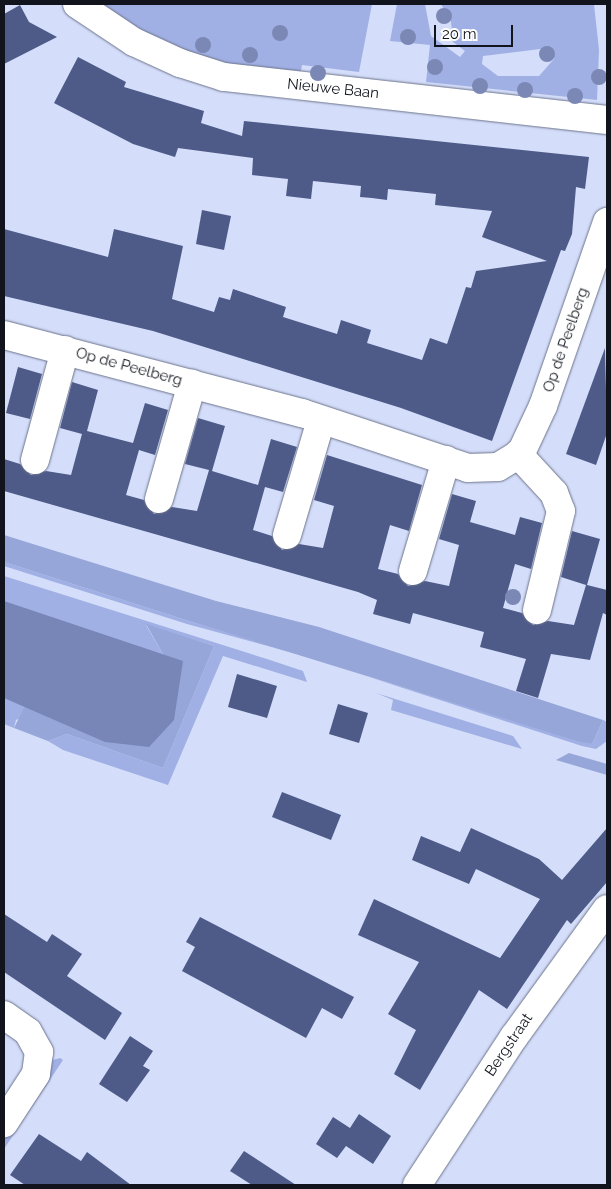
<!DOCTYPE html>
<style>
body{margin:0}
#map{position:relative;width:611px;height:1189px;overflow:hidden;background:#d4ddf9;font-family:Raleway,sans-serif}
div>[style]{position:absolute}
.green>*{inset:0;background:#a1b0e4}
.forest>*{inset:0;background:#97a6d9}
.water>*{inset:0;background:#7785b7}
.building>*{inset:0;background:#4e5b89}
.roads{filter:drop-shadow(0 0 1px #6c748c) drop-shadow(0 0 1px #6c748c)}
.minor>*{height:28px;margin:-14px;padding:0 14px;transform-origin:14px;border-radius:14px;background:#fff}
.trees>*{width:16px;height:16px;margin:-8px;border-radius:50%;background:#7b88b6}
span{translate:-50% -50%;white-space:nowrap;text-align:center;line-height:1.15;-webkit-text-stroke:5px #fff;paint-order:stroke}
.street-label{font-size:15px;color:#11141d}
.frame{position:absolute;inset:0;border:5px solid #11141d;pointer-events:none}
.scale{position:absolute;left:434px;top:25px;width:79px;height:22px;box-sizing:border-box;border:2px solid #11141d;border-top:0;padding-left:6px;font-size:15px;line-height:18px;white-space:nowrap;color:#11141d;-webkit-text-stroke:4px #fff;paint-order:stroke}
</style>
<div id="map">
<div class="green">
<div style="clip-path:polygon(92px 4px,372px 4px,359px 72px,302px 65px,300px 77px,248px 70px,177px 50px)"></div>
<div style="clip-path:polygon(evenodd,397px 4px,425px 4px,431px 36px,460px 57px,465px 51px,453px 42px,451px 22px,441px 4px,594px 4px,599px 50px,597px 100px,426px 82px,430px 45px,390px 41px,397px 4px,548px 48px,554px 59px,539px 76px,498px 76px,482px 64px,483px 56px,548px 48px)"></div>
<div style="clip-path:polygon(4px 562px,192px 622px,315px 659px,187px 624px,4px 566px)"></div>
<div style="clip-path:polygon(4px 576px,270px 660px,303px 671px,307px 682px,223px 656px,168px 785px,63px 750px,48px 741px,67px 734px,163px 768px,214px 646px,146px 625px,164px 656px,16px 720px,14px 728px,4px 724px)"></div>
<div style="clip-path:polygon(369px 677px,592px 744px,603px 720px,607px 722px,607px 741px,596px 749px,582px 746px)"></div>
<div style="clip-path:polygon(376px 693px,513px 736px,522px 749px,391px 710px,393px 700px)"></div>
<div style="clip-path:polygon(60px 1058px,63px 1060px,4px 1149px,4px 1139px,43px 1079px,49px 1061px)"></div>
</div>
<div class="forest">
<div style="clip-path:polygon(4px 535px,216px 601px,319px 627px,603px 720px,592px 744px,577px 741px,192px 622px,4px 562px)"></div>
<div style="clip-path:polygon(146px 624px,214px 646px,163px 768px,67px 734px,48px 741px,14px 728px,25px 706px,179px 680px,178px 662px,164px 656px)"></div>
<div style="clip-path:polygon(569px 753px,607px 764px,607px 775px,556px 760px)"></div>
</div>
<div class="water">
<div style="clip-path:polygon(4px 601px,183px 661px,174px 720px,149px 747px,105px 742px,4px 698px)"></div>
</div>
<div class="building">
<div style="clip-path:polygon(20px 5px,29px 22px,57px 37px,4px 64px,4px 14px)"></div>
<div style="clip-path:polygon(78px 57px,126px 82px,124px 87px,204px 111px,201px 123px,242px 136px,244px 121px,589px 157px,585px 189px,576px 187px,572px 234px,565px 251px,561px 250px,492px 441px,401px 408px,153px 331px,4px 296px,4px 229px,108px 257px,114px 229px,183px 246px,172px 299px,214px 312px,219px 297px,230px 300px,233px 289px,286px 307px,283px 317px,337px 334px,341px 320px,371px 330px,367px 343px,422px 360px,430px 338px,447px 344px,466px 287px,471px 288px,476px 271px,547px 261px,482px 237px,492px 211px,435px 205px,436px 194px,388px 189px,387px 200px,372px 198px,360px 197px,361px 186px,313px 181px,311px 199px,286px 196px,288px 179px,252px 175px,253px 158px,178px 148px,175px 157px,133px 144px,54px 103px)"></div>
<div style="clip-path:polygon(202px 210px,231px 216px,224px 250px,196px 244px)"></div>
<div style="clip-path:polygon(605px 348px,607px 433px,596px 465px,566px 454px)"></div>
<div style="clip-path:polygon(18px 367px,42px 374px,30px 419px,6px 413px)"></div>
<div style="clip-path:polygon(72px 382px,98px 390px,87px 431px,133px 443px,145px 403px,168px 410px,155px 455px,139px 450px,126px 495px,144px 500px,154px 514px,172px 507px,197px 511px,209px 470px,185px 464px,198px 418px,225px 426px,212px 471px,258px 485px,271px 439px,297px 447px,283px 492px,265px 487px,253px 530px,272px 536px,282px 550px,299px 544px,323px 548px,334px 506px,314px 500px,327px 455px,422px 485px,409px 531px,390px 525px,378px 569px,398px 574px,408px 586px,425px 581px,449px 586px,459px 545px,439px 539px,452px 494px,476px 501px,470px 522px,515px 535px,520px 517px,542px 523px,531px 569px,515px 564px,503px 608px,522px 613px,533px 625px,548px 621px,574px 625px,586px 585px,561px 577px,572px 531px,600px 539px,587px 585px,607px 590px,607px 615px,603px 613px,590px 660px,551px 654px,538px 698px,516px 691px,526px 659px,480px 647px,484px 632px,413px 613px,410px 624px,373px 614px,377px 600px,358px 592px,4px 491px,4px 459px,20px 464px,31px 475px,46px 471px,71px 475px,82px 434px,60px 428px)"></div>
<div style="clip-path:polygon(237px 674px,277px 686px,267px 718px,228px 707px)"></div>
<div style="clip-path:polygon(338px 704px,368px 713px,359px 743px,329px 734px)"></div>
<div style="clip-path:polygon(282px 792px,341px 815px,331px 840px,272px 817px)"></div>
<div style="clip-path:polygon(471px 828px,539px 859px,562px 880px,607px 828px,607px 882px,571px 924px,567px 920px,507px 1009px,479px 990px,420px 1090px,394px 1074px,416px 1030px,388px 1014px,419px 962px,358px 935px,374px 899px,500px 958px,540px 899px,476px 869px,469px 884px,412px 860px,421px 836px,460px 852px)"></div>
<div style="clip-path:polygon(4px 914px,47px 942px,52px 934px,82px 954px,67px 976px,122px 1013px,105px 1040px,4px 972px)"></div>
<div style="clip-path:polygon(200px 917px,354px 997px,342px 1019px,322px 1008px,306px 1038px,182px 971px,195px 947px,186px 942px)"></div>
<div style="clip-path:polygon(130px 1036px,153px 1051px,143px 1066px,150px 1070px,127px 1102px,99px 1084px)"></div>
<div style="clip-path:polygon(359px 1114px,391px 1136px,373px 1164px,346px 1146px,337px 1158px,316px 1144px,333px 1117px,350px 1128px)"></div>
<div style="clip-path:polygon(39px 1134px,81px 1161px,87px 1152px,131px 1185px,25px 1185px,10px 1175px)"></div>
<div style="clip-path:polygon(244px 1151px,296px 1185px,252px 1185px,230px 1171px)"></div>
</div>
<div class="roads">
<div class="minor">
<div style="left:77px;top:4px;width:69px;rotate:33.7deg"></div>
<div style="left:134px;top:42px;width:51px;rotate:24.5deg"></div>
<div style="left:180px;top:63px;width:46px;rotate:17.7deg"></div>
<div style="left:224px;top:77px;width:385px;rotate:6.4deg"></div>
<div style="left:4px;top:335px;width:308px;rotate:14.7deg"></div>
<div style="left:302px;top:413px;width:175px;rotate:18.3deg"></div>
<div style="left:468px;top:468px;width:30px;rotate:-2deg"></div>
<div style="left:498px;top:467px;width:27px;rotate:-31deg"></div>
<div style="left:521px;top:453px;width:52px;rotate:-64.9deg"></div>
<div style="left:543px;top:406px;width:195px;rotate:-70.8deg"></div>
<div style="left:518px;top:454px;width:53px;rotate:47.3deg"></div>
<div style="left:554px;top:493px;width:19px;rotate:69deg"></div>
<div style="left:561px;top:511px;width:102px;rotate:103.6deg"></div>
<div style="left:35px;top:460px;width:114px;rotate:-74.7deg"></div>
<div style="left:159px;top:499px;width:120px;rotate:-74deg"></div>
<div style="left:287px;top:535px;width:120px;rotate:-73.5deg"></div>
<div style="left:413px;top:571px;width:116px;rotate:-73.4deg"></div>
<div style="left:4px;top:1015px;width:29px;rotate:35deg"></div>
<div style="left:28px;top:1032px;width:23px;rotate:61deg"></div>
<div style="left:39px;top:1052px;width:22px;rotate:98deg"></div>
<div style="left:36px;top:1074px;width:59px;rotate:123.1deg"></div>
<div style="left:417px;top:1185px;width:177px;rotate:-56.8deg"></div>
<div style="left:514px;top:1037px;width:158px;rotate:-54deg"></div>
</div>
</div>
<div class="trees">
<div style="left:444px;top:16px"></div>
<div style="left:280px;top:33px"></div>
<div style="left:408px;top:37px"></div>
<div style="left:203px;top:45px"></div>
<div style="left:547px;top:54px"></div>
<div style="left:250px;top:55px"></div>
<div style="left:435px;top:67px"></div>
<div style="left:318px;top:73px"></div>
<div style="left:599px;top:77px"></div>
<div style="left:480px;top:86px"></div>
<div style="left:525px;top:90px"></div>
<div style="left:575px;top:96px"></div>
<div style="left:513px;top:597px"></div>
</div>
<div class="street-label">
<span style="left:333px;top:89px;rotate:6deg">Nieuwe Baan</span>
<span style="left:566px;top:340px;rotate:-71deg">Op de Peelberg</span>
<span style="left:129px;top:367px;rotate:15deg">Op de Peelberg</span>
<span style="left:509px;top:1045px;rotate:-56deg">Bergstraat</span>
</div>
<div class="frame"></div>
<div class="scale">20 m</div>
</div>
